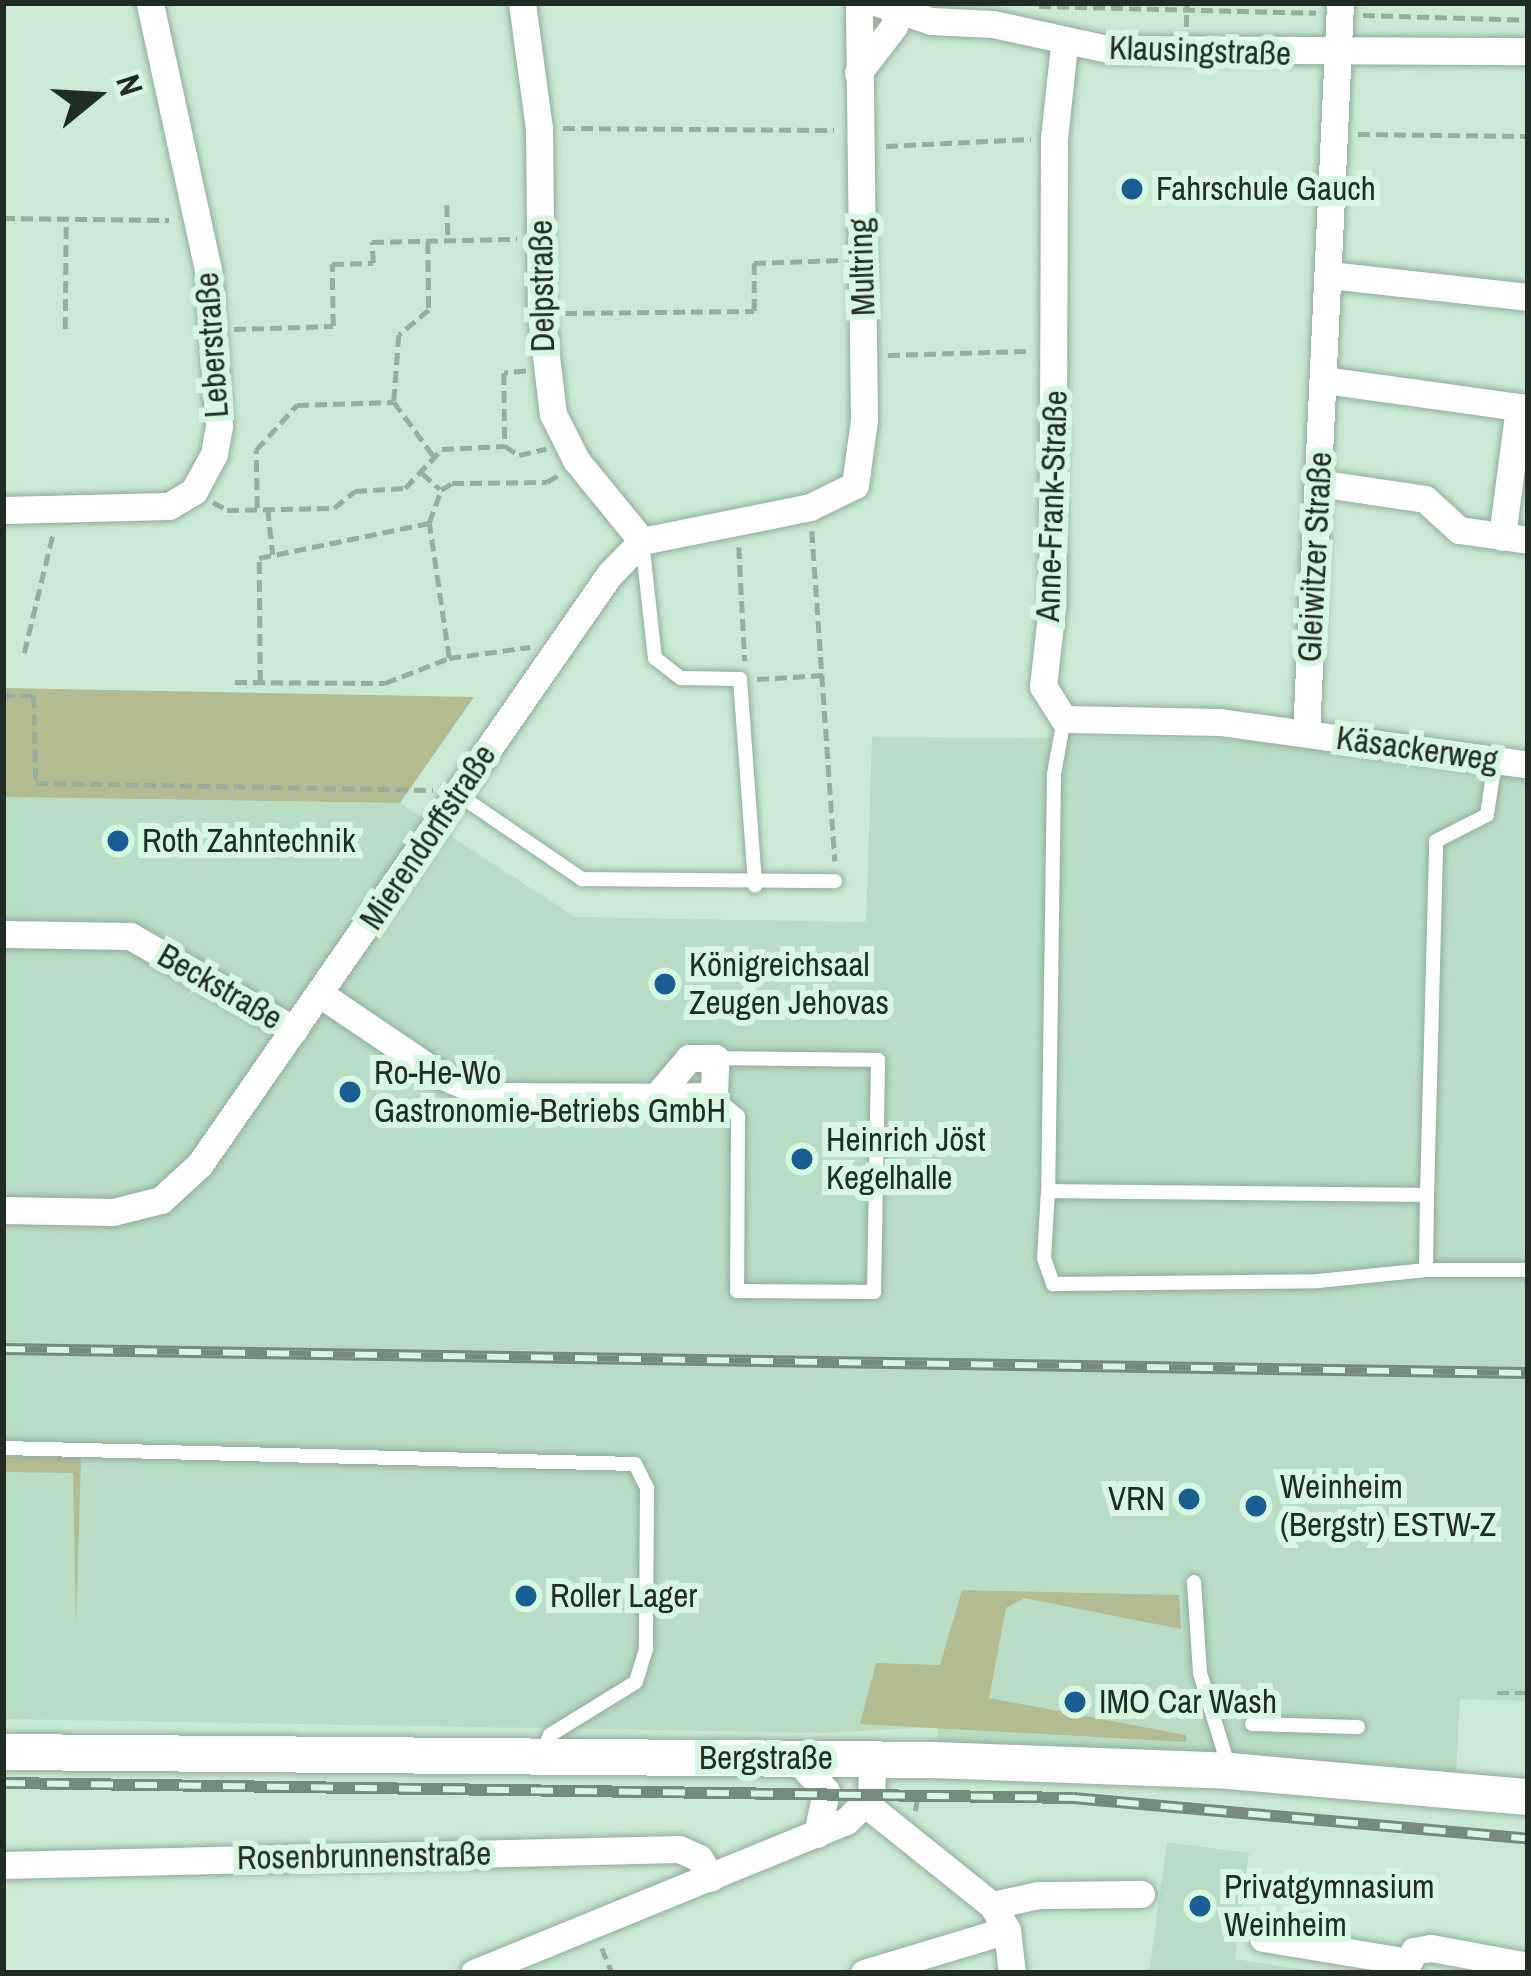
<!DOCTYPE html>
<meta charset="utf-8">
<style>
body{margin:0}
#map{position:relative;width:1531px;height:1976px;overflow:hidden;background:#cbead4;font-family:"Archivo Narrow",sans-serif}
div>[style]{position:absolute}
.built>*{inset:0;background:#b9ddc4}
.green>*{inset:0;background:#b3bc91}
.path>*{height:4.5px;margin-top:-2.25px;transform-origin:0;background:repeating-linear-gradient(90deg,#96af9d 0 12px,transparent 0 18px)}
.roads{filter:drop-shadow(0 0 3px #8fac98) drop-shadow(0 0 3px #8fac98)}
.service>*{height:14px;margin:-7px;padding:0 7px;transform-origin:7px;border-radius:7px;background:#fff}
.minor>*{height:27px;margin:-13.5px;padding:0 13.5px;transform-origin:13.5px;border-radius:13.5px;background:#fff}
.secondary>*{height:36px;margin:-18px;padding:0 18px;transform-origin:18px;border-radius:18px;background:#fff}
.rail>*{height:12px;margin-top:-6px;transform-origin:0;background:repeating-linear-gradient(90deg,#d8f7e1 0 22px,#758b7b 0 44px);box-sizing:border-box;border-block:3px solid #758b7b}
.dots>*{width:33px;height:33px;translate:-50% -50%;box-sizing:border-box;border:6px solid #d8f7e1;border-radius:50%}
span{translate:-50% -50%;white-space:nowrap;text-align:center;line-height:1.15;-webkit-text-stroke:12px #d8f7e1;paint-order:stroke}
.street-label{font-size:33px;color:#212d24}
.poi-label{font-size:33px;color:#212d24}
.left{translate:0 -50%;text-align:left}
.right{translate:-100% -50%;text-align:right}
.frame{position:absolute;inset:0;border:6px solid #212d24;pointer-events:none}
.north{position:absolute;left:36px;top:36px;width:120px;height:120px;-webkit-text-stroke:9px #d8f7e1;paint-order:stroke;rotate:72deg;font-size:33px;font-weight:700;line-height:48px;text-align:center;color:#212d24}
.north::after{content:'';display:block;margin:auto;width:42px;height:54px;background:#212d24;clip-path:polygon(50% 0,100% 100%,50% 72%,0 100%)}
</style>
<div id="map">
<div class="built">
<div style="clip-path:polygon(872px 737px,1220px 739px,1528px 765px,1528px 1701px,1460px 1699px,1456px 1774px,939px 1758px,937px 1727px,823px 1733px,3px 1719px,3px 797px,400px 803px,575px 917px,866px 922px)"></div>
<div style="clip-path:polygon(1167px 1842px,1249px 1853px,1235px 1959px,1325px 1973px,1149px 1973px)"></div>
</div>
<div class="green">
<div style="clip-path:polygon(3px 688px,474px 697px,400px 803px,3px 797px)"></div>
<div style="clip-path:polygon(3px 1457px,81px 1458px,76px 1627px,73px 1473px,3px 1472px)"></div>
<div style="clip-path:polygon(962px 1590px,1179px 1595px,1181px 1629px,1024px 1598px,1006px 1608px,989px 1698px,1186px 1735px,1186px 1742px,860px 1724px,876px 1663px,940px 1665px)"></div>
</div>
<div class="path">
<div style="left:1039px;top:6px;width:277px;rotate:1.4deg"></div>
<div style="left:1363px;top:15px;width:165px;rotate:1.7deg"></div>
<div style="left:1186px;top:27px;width:24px;rotate:-88deg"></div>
<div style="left:563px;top:128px;width:271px;rotate:0.4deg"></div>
<div style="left:1358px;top:134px;width:170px;rotate:0.7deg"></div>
<div style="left:886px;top:146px;width:145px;rotate:-2.8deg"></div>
<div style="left:447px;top:205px;width:36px;rotate:88deg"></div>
<div style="left:3px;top:218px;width:166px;rotate:0.7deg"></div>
<div style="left:428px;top:242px;width:68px;rotate:89.2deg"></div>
<div style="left:429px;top:310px;width:39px;rotate:140deg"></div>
<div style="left:399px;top:335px;width:67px;rotate:94.3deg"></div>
<div style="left:394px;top:402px;width:69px;rotate:53.8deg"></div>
<div style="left:565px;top:313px;width:189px;rotate:-0.6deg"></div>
<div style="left:754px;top:311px;width:48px;rotate:-90deg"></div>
<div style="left:754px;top:263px;width:86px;rotate:-2deg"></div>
<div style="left:65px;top:329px;width:110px;rotate:-89.5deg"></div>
<div style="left:234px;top:329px;width:99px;rotate:-1.7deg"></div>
<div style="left:333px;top:326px;width:62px;rotate:-90.9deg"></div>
<div style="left:332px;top:264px;width:41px;rotate:-1.4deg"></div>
<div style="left:373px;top:263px;width:21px;rotate:-93deg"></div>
<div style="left:372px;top:242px;width:145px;rotate:-1.2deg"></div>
<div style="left:888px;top:355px;width:138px;rotate:-1.7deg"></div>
<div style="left:526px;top:371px;width:22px;rotate:175deg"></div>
<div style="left:504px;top:373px;width:73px;rotate:89.2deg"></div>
<div style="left:505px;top:446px;width:17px;rotate:33deg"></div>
<div style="left:519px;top:455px;width:28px;rotate:-13deg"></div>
<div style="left:422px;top:473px;width:24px;rotate:42deg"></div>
<div style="left:213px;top:502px;width:16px;rotate:30deg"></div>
<div style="left:227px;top:510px;width:107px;rotate:-1.1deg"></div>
<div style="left:334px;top:508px;width:27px;rotate:-39deg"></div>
<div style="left:355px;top:491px;width:50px;rotate:-3.4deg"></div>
<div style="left:405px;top:488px;width:54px;rotate:-46.5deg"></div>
<div style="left:442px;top:449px;width:63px;rotate:-2.7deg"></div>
<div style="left:257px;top:508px;width:58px;rotate:-91deg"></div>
<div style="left:256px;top:450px;width:61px;rotate:-47.7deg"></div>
<div style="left:297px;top:405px;width:97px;rotate:-1.8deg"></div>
<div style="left:268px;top:509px;width:46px;rotate:83.8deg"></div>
<div style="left:812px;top:531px;width:331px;rotate:86deg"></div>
<div style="left:739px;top:547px;width:114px;rotate:87deg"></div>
<div style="left:24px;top:653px;width:123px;rotate:-76.4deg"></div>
<div style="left:449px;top:658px;width:136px;rotate:-98.4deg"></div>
<div style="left:429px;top:523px;width:35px;rotate:-70deg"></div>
<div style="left:441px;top:490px;width:13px;rotate:-32deg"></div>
<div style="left:452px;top:483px;width:95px;rotate:-0.6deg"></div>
<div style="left:547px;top:482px;width:13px;rotate:-32deg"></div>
<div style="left:757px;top:679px;width:67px;rotate:-3.4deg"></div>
<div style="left:235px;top:682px;width:150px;rotate:0.4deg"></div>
<div style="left:385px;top:683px;width:69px;rotate:-21.3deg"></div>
<div style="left:449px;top:658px;width:82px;rotate:-7.7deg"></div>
<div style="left:260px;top:682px;width:124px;rotate:-90.5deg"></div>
<div style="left:259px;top:558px;width:174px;rotate:-11.6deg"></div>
<div style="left:3px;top:696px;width:31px"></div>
<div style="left:34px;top:696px;width:87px;rotate:88.7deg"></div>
<div style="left:36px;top:783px;width:397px;rotate:1deg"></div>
<div style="left:1497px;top:1693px;width:31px"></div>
<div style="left:915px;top:1811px;width:21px;rotate:-79deg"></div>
<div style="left:602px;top:1948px;width:27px;rotate:68deg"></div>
</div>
<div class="roads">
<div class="service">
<div style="left:642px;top:541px;width:118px;rotate:83.7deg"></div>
<div style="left:655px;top:658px;width:33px;rotate:38deg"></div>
<div style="left:681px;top:678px;width:59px;rotate:1deg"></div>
<div style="left:740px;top:679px;width:207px;rotate:85.8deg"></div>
<div style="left:1064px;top:719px;width:56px;rotate:100.3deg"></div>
<div style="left:1054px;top:774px;width:417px;rotate:90.8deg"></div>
<div style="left:1048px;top:1191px;width:379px;rotate:0.6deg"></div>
<div style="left:1427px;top:1195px;width:354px;rotate:-88.5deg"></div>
<div style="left:1436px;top:841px;width:57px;rotate:-27deg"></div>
<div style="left:1487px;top:815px;width:55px;rotate:-81.6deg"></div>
<div style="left:456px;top:793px;width:153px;rotate:34.3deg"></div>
<div style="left:582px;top:879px;width:253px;rotate:0.5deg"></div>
<div style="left:714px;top:1096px;width:31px;rotate:40deg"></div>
<div style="left:738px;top:1116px;width:175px;rotate:90.3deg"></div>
<div style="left:737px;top:1291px;width:137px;rotate:0.4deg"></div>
<div style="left:874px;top:1292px;width:232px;rotate:-89deg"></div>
<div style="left:878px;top:1060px;width:163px;rotate:-179.3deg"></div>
<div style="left:1048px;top:1191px;width:67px;rotate:93.4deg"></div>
<div style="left:1044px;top:1258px;width:28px;rotate:71deg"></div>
<div style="left:1053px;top:1284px;width:265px;rotate:-0.6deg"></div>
<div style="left:1318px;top:1281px;width:109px;rotate:-5.8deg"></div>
<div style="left:1427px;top:1195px;width:75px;rotate:90.8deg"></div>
<div style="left:1426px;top:1270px;width:102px"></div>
<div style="left:3px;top:1448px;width:632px;rotate:1.45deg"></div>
<div style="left:635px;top:1464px;width:27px;rotate:63deg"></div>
<div style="left:647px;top:1488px;width:161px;rotate:90.4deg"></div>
<div style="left:646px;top:1649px;width:34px;rotate:107deg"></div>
<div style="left:636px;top:1682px;width:101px;rotate:148.4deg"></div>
<div style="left:550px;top:1735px;width:22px;rotate:114deg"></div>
<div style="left:1194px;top:1582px;width:91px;rotate:86.2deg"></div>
<div style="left:1200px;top:1673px;width:99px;rotate:73deg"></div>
<div style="left:1252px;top:1724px;width:106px;rotate:1.6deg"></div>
</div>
<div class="minor">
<div style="left:522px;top:3px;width:126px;rotate:82.3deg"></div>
<div style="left:539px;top:128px;width:186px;rotate:89.4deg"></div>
<div style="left:541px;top:314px;width:101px;rotate:83.2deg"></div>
<div style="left:553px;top:414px;width:51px;rotate:63.4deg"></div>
<div style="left:576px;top:460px;width:104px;rotate:50.8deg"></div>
<div style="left:878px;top:3px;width:56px;rotate:18.8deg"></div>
<div style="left:931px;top:21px;width:62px;rotate:2.8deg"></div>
<div style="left:993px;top:24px;width:118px;rotate:12.3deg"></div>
<div style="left:1108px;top:49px;width:420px;rotate:0.3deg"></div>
<div style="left:1064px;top:45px;width:94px;rotate:96.1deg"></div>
<div style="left:1054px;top:138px;width:468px;rotate:90.2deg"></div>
<div style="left:1052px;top:606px;width:81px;rotate:96.4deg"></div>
<div style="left:1043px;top:686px;width:39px;rotate:58deg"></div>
<div style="left:1064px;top:719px;width:156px;rotate:1.1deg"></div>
<div style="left:1220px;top:722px;width:311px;rotate:7.9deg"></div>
<div style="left:858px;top:73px;width:59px;rotate:-52.5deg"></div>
<div style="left:894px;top:26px;width:23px;rotate:-80deg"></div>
<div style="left:1329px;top:275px;width:200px;rotate:6.3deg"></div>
<div style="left:1324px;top:380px;width:197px;rotate:7.9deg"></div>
<div style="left:1519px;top:407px;width:131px;rotate:97.5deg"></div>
<div style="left:1318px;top:483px;width:108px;rotate:8.5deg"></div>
<div style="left:1425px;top:499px;width:46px;rotate:42.4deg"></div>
<div style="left:1459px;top:530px;width:70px;rotate:8.2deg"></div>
<div style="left:3px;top:510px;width:166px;rotate:-1.4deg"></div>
<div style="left:169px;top:506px;width:29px;rotate:-31deg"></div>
<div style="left:194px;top:491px;width:42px;rotate:-61.6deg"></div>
<div style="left:214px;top:454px;width:28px;rotate:-80deg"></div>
<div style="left:219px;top:426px;width:156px;rotate:-94deg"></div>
<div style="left:208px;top:270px;width:273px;rotate:-102.3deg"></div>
<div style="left:1306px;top:733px;width:731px;rotate:-87.33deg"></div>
<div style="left:3px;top:934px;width:127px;rotate:0.9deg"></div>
<div style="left:130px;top:936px;width:189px;rotate:29.8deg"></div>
<div style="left:323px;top:996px;width:139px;rotate:34.1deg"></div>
<div style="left:438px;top:1074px;width:56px;rotate:22.9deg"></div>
<div style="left:490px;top:1096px;width:166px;rotate:0.3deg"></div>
<div style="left:656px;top:1097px;width:58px;rotate:-1deg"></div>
<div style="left:714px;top:1096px;width:38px;rotate:-88deg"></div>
<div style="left:715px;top:1058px;width:26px;rotate:180deg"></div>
<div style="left:689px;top:1058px;width:51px;rotate:130.2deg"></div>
<div style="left:3px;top:1210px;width:110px;rotate:1deg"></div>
<div style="left:113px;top:1212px;width:49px;rotate:-14deg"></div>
<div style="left:161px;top:1200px;width:53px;rotate:-42.7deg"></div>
<div style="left:200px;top:1164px;width:717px;rotate:-55.22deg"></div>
<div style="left:609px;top:575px;width:47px;rotate:-45.9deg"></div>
<div style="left:642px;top:541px;width:171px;rotate:-11.4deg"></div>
<div style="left:810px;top:507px;width:50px;rotate:-26.1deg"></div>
<div style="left:855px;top:485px;width:66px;rotate:-82.1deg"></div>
<div style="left:864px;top:420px;width:417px;rotate:-90.7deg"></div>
<div style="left:795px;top:1758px;width:45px;rotate:46.8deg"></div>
<div style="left:826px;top:1791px;width:44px;rotate:101.8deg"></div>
<div style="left:867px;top:1805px;width:160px;rotate:38.7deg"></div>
<div style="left:992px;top:1905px;width:29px;rotate:59deg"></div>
<div style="left:1007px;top:1930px;width:43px;rotate:83.4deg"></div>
<div style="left:3px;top:1865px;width:676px;rotate:-1.36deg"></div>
<div style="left:679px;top:1849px;width:22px;rotate:24deg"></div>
<div style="left:699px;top:1858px;width:23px;rotate:59deg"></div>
<div style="left:992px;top:1905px;width:48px;rotate:-12deg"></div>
<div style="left:1039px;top:1895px;width:102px;rotate:-0.6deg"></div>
<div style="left:1263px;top:1938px;width:142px;rotate:9.3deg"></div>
<div style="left:474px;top:1973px;width:402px;rotate:-22.2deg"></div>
<div style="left:846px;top:1821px;width:35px;rotate:-44deg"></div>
<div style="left:871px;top:1797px;width:38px;rotate:-88deg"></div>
<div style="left:864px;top:1973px;width:149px;rotate:-16.7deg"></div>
<div style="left:1403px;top:1973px;width:25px;rotate:-63deg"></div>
<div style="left:1414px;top:1951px;width:17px;rotate:-10deg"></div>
<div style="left:1431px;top:1948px;width:99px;rotate:10.5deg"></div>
</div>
<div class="secondary">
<div style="left:3px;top:1752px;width:930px;rotate:0.49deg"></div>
<div style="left:933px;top:1760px;width:296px;rotate:2.1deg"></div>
<div style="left:1229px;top:1771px;width:300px;rotate:5deg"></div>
</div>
</div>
<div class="rail">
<div style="left:3px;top:1349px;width:1525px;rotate:0.9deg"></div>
<div style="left:3px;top:1783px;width:1070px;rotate:0.8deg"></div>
<div style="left:1073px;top:1798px;width:457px;rotate:5.1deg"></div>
</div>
<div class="dots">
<div style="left:1132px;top:189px;background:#1a5d92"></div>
<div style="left:118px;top:841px;background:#1a5d92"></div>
<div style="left:665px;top:984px;background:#1a5d92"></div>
<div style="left:350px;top:1092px;background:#1a5d92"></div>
<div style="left:802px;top:1159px;background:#1a5d92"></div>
<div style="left:1189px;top:1499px;background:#1a5d92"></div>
<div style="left:1256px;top:1506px;background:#1a5d92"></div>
<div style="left:526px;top:1596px;background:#1a5d92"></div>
<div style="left:1075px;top:1702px;background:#1a5d92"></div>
<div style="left:1200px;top:1906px;background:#1a5d92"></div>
</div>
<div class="street-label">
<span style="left:1200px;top:51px;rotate:2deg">Klausingstraße</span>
<span style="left:862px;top:267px;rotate:-92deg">Multring</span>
<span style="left:542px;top:286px;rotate:-91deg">Delpstraße</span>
<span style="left:212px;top:345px;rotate:-94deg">Leberstraße</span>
<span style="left:1052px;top:506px;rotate:-88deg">Anne-Frank-Straße</span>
<span style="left:1315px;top:557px;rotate:-87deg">Gleiwitzer Straße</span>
<span style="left:1417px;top:749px;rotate:8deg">Käsackerweg</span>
<span style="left:428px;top:837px;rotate:-56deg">Mierendorffstraße</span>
<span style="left:220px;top:987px;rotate:30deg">Beckstraße</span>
<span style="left:766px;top:1758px">Bergstraße</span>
<span style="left:364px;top:1856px;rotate:-1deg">Rosenbrunnenstraße</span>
</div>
<div class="poi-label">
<span class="left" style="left:1156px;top:189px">Fahrschule Gauch</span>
<span class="left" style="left:142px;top:841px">Roth Zahntechnik</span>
<span class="left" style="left:689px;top:984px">Königreichsaal<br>Zeugen Jehovas</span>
<span class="left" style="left:374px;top:1092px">Ro-He-Wo<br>Gastronomie-Betriebs GmbH</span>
<span class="left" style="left:826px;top:1159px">Heinrich Jöst<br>Kegelhalle</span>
<span class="left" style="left:1280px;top:1506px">Weinheim<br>(Bergstr) ESTW-Z</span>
<span class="right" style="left:1165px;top:1499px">VRN</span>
<span class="left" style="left:550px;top:1596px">Roller Lager</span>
<span class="left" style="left:1099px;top:1702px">IMO Car Wash</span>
<span class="left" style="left:1224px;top:1906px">Privatgymnasium<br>Weinheim</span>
</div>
<div class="frame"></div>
<div class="north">N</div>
</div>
